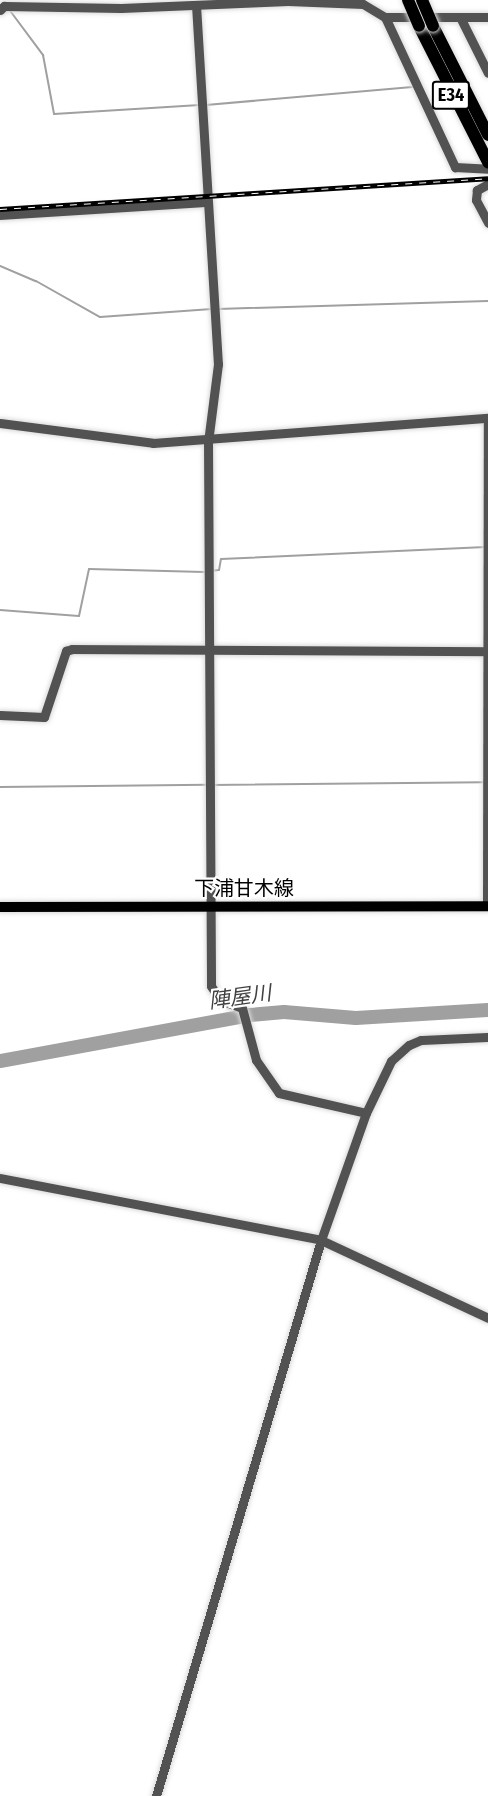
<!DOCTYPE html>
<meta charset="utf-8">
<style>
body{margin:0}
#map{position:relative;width:488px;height:1796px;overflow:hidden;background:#fff;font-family:"Fira Sans Condensed","Noto Sans JP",sans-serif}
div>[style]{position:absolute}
.stream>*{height:2px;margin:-1px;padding:0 1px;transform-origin:1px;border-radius:1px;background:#a0a0a0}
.river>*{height:14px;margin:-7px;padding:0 7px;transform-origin:7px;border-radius:7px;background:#a0a0a0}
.roads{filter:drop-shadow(0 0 2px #dbdbdb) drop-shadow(0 0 2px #dbdbdb)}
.minor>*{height:9px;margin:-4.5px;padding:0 4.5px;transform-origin:4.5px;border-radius:4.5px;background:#525252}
.major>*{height:10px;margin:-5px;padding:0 5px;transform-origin:5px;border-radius:5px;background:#000}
.highway>*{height:12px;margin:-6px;padding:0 6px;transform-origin:6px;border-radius:6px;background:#000}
.rail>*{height:4.5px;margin-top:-2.25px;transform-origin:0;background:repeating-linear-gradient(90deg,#fff 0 7px,#000 0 14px);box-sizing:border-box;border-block:2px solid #000}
.bridges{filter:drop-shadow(0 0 2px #dbdbdb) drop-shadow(0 0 2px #dbdbdb)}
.highway-bridge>*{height:12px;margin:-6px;padding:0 6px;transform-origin:6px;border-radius:6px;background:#000}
span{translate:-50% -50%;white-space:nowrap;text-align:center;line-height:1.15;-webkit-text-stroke:4.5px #fff;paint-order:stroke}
.shield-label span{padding:2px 4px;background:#fff;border:2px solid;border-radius:4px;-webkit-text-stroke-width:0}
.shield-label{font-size:18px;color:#000;font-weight:700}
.street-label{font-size:20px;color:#000}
.water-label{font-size:21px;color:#414141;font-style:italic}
</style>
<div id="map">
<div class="stream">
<div style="left:11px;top:12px;width:54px;rotate:53.3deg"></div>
<div style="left:43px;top:55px;width:60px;rotate:79.4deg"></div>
<div style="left:54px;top:114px;width:146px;rotate:-3.5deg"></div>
<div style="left:206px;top:105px;width:207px;rotate:-5deg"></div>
<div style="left:0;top:266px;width:39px;rotate:23deg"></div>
<div style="left:36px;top:281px;width:73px;rotate:29.4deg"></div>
<div style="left:100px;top:317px;width:112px;rotate:-4.1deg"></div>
<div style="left:218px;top:309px;width:270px;rotate:-1.7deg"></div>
<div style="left:210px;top:571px;width:9px;rotate:-6deg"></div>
<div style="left:219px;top:570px;width:11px;rotate:-80deg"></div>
<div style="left:221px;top:559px;width:265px;rotate:-2.6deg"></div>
<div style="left:0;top:610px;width:79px;rotate:4.3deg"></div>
<div style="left:79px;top:616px;width:48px;rotate:-78deg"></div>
<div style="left:89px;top:569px;width:115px;rotate:1.5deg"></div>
<div style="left:213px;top:785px;width:270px;rotate:-0.6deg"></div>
<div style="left:0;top:787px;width:207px;rotate:-0.6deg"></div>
</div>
<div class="river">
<div style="left:0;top:1061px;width:254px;rotate:-10.4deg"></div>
<div style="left:250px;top:1015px;width:34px;rotate:-5deg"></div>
<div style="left:284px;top:1012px;width:72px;rotate:4.8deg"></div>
<div style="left:356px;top:1018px;width:132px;rotate:-3.5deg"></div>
</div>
<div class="roads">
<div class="minor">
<div style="left:196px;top:5px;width:360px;rotate:86.5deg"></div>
<div style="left:218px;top:364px;width:79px;rotate:97.3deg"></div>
<div style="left:208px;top:442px;width:544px;rotate:89.68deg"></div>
<div style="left:211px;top:986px;width:17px;rotate:57deg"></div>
<div style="left:220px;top:1000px;width:23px;rotate:20deg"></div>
<div style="left:242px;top:1008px;width:54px;rotate:74.9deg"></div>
<div style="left:256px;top:1060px;width:40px;rotate:55.1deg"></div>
<div style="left:279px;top:1093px;width:89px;rotate:12.9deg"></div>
<div style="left:0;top:10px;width:6px;rotate:-45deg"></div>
<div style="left:4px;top:6px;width:117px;rotate:1deg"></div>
<div style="left:121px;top:8px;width:167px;rotate:-2.4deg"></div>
<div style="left:288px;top:1px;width:75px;rotate:2.3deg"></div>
<div style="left:363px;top:4px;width:26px;rotate:31deg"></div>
<div style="left:385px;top:17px;width:103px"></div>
<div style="left:385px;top:17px;width:166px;rotate:65deg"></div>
<div style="left:455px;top:167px;width:33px;rotate:3deg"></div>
<div style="left:461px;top:19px;width:60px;rotate:63.4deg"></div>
<div style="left:488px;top:184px;width:13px;rotate:151deg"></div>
<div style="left:477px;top:190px;width:10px;rotate:96deg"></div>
<div style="left:476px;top:200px;width:26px;rotate:62deg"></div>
<div style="left:0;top:215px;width:205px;rotate:-3.6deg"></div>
<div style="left:0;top:423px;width:154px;rotate:7.4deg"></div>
<div style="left:153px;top:443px;width:336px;rotate:-4.3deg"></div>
<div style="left:0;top:715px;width:44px;rotate:2.6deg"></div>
<div style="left:44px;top:717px;width:70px;rotate:-71.6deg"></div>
<div style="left:66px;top:651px;width:6px;rotate:-18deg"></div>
<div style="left:72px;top:649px;width:416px;rotate:0.3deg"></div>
<div style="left:487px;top:906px;width:488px;rotate:-89.9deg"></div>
<div style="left:0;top:1178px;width:327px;rotate:10.9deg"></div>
<div style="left:321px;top:1240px;width:184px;rotate:25deg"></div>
<div style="left:156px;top:1796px;width:580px;rotate:-73.47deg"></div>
<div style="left:321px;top:1240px;width:135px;rotate:-70.5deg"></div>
<div style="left:366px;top:1113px;width:58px;rotate:-64.3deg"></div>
<div style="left:391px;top:1061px;width:24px;rotate:-42deg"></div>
<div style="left:409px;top:1045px;width:13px;rotate:-23deg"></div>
<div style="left:421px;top:1040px;width:67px;rotate:-2.6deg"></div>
</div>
<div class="major">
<div style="left:0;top:907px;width:488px;rotate:-0.1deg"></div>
</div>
<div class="highway">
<div style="left:419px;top:26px;width:153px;rotate:63.1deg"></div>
<div style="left:433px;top:26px;width:122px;rotate:63.2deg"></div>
</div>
</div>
<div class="rail">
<div style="left:0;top:209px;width:489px;rotate:-3.6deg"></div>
</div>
<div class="bridges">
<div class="highway-bridge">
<div style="left:408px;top:0;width:28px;rotate:67deg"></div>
<div style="left:422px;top:0;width:28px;rotate:67deg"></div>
</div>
</div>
<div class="shield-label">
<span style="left:451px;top:95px">E34</span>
</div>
<div class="street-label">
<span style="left:244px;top:888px">下浦甘木線</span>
</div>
<div class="water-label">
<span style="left:240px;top:997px;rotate:-8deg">陣屋川</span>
</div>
</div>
